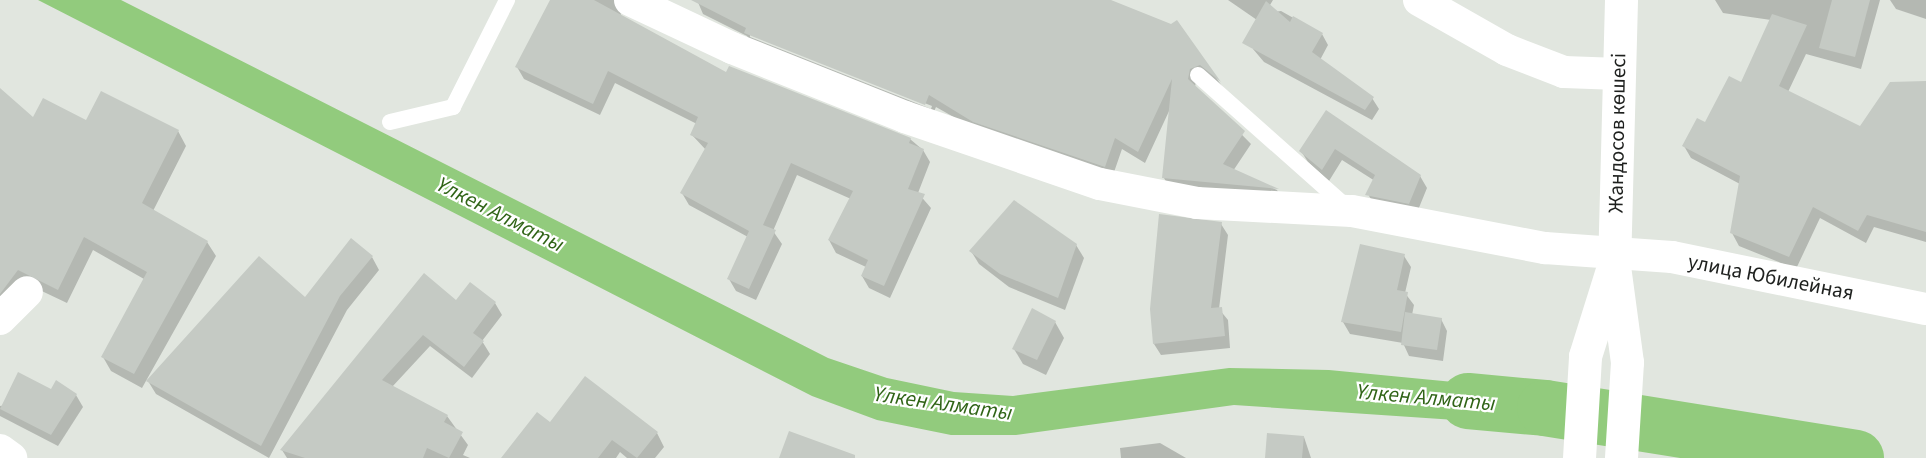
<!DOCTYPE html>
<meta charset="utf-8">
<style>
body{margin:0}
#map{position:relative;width:1926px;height:458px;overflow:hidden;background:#e1e6df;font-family:"Source Sans 3",sans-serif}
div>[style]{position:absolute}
.water>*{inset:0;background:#92cb7d}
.shadow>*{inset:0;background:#0003}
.river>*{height:56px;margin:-28px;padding:0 28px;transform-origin:28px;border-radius:28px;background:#92cb7d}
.building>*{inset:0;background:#c5cac4}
.lane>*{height:16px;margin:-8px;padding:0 8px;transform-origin:8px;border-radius:8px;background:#fff}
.street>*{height:32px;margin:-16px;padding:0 16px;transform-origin:16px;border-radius:16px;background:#fff}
.secondary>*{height:33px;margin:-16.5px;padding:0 16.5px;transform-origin:16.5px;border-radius:16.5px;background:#fff}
span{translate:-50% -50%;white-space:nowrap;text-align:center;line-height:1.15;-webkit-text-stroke:4.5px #fff;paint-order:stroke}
.street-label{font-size:21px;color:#1e201e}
.water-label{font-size:22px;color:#306417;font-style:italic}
</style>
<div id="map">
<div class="water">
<div style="clip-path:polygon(38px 0,121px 0,828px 358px,887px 378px,954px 392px,1013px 396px,1229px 368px,1329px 370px,1546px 391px,1544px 426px,1234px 405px,1016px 435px,951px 435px,877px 420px,812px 396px)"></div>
</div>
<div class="shadow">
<div style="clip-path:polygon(552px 0,627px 0,620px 5px,621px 17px,727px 74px,910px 139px,923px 150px,930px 162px,918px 193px,931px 208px,890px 298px,869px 288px,862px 276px,866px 267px,836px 253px,829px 240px,851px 199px,797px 175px,773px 231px,782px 244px,756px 300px,736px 291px,729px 279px,748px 237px,689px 205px,682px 193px,706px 150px,692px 135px,697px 124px,615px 83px,600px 115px,524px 79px,517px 67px)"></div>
<div style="clip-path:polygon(evenodd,697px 0,1107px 0,1178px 29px,1179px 24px,1224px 89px,1196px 81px,1195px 87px,1251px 144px,1233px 171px,1277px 190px,1283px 201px,1171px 190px,1164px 178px,1170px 109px,1145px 163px,1122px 149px,1112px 178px,982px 133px,936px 107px,932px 116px,753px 45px,747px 36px,703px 14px,697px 0,750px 34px,932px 106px,931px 109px,750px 37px,750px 34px)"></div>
<div style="clip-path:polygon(1228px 0,1273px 0,1265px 13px,1281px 11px,1322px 34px,1328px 45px,1320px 60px,1372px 98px,1379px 109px,1372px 120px,1264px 62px,1253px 49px,1257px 20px)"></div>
<div style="clip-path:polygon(1715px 0,1880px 0,1861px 69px,1806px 54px,1788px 92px,1861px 128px,1926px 83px,1926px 242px,1874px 227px,1866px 243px,1820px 218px,1796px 269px,1739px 246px,1732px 233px,1740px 184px,1691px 158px,1684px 146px,1742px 84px,1771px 20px,1723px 13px)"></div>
<div style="clip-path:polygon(1890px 0,1926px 0,1926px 19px,1896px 9px)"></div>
<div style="clip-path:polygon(0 90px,34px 119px,178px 131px,186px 146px,153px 211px,207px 242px,216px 256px,142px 388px,111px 371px,103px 357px,144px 279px,93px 250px,67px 303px,27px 284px,0 316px)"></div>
<div style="clip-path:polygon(1326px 112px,1420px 176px,1427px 188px,1416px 215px,1376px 207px,1369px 196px,1375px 181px,1342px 160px,1329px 181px,1308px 162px,1301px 151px)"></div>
<div style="clip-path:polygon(1221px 224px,1228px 235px,1219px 309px,1228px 320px,1230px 348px,1161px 355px,1154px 344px)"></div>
<div style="clip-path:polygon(1076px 245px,1084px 258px,1065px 310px,1009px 287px,979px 264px,971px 251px)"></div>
<div style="clip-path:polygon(1404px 256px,1411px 267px,1405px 293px,1414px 305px,1412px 315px,1441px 319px,1447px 331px,1443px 361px,1409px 356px,1403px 343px,1350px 334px,1343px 322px)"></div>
<div style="clip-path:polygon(372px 257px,379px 270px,347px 310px,269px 458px,156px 394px,148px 381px,305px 299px)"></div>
<div style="clip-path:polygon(457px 302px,495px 303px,502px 315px,482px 341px,490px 354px,472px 378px,430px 346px,392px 387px,447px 416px,468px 445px,463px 455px,470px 458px,287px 458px,282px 450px)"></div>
<div style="clip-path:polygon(1055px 322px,1064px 338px,1046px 375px,1023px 364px,1014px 349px)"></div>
<div style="clip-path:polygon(76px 395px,83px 407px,58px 446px,0 416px,0 406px)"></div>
<div style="clip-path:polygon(550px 424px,657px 433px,664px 447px,655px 458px,627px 458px,620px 452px,616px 458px,503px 458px)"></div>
<div style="clip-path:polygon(1304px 437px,1311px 458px,1266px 458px)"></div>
<div style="clip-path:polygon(1160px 443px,1186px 458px,1121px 458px,1120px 448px)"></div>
</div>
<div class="river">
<div style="left:1468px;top:401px;width:77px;rotate:5.2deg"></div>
<div style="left:1545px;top:408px;width:315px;rotate:9.1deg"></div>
</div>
<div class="building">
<div style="clip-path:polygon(550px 0,594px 0,726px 72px,729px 66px,911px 138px,909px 143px,924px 149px,908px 189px,925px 194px,884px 286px,861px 276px,868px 260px,828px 240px,853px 191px,791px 163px,763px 225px,776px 230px,749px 289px,727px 279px,749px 231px,680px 193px,708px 143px,690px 135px,698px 117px,608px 71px,593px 104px,515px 67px)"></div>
<div style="clip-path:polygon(691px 0,1111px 0,1171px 24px,1177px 20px,1221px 82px,1200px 65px,1190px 69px,1188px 79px,1245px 131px,1223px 164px,1279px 189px,1162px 178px,1172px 79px,1138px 152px,1115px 138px,1105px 167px,973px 122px,929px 95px,925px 105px,744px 33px,746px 28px)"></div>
<div style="clip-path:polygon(1832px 0,1870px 0,1855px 57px,1819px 48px)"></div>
<div style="clip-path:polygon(1266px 1px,1290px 22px,1293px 16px,1323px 33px,1312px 52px,1374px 97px,1365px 110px,1242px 43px)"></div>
<div style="clip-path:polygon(1772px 14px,1807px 25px,1779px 86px,1860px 126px,1890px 82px,1926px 81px,1926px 232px,1867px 215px,1858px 231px,1813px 207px,1789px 257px,1730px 233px,1740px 176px,1682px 146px,1697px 118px,1705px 122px,1729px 76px,1741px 82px)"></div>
<div style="clip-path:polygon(0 88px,33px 117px,43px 98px,86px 120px,101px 91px,179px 130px,142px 203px,208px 241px,134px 374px,101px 357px,147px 272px,84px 237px,58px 290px,18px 270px,0 294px)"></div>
<div style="clip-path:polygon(1326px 110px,1421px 175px,1409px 204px,1365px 195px,1375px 175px,1335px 149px,1322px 170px,1299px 151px)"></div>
<div style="clip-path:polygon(1014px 200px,1077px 244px,1058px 298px,1000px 274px,969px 251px)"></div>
<div style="clip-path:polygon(1159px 214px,1222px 222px,1211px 308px,1222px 307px,1225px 336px,1153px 344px,1150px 309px)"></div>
<div style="clip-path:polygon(351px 238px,373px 256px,340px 296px,261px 446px,146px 381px,259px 256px,305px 297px)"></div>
<div style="clip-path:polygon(1360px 244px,1405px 254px,1397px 290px,1408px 292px,1401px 332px,1341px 322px)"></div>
<div style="clip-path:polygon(424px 273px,456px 300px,470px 282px,496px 302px,473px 333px,484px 341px,464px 367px,423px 335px,382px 380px,448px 415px,444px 422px,463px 432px,449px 458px,427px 448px,423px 458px,305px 458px,280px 450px)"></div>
<div style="clip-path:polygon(1032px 308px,1056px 321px,1037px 360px,1012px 349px)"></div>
<div style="clip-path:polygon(1405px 312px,1442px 318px,1437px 350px,1401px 345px)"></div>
<div style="clip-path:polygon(18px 372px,51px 389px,56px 380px,77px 394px,51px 435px,0 409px)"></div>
<div style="clip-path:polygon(585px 376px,658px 432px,637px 458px,612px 440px,598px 458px,501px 458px,537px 412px,550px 422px)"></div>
<div style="clip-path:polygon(789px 431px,855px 455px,855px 458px,779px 458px)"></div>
<div style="clip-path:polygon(1267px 433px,1304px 436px,1302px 458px,1265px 458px)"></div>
</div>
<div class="lane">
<div style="left:1198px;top:75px;width:202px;rotate:41.6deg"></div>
<div style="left:390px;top:122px;width:65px;rotate:-13.4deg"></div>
<div style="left:453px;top:107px;width:120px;rotate:-63.2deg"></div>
</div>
<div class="street">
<div style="left:630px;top:0;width:113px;rotate:25.2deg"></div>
<div style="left:732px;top:48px;width:186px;rotate:21.7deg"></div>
<div style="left:905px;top:117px;width:206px;rotate:19deg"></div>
<div style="left:1100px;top:184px;width:99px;rotate:11.1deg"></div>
<div style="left:1197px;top:203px;width:155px;rotate:3deg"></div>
<div style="left:1352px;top:211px;width:197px;rotate:10.9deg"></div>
<div style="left:1545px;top:248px;width:127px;rotate:4.1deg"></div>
<div style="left:1672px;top:257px;width:259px;rotate:11.6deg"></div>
<div style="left:1419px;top:0;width:101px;rotate:29.6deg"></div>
<div style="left:1507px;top:50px;width:61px;rotate:21.1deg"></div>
<div style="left:1564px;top:72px;width:55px;rotate:2.1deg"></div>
<div style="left:0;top:319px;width:38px;rotate:-45deg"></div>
<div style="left:0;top:450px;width:14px;rotate:36deg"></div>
</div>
<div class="secondary">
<div style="left:1621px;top:0;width:266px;rotate:91.5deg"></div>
<div style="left:1614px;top:266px;width:97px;rotate:82.3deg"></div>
<div style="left:1627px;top:362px;width:96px;rotate:93.6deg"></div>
<div style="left:1579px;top:458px;width:102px;rotate:-86.6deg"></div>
<div style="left:1585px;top:356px;width:87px;rotate:-72.6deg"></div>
</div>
<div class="street-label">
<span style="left:1617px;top:133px;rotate:-89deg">Жандосов көшесі</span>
<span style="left:1771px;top:277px;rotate:11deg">улица Юбилейная</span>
</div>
<div class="water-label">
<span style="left:500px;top:215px;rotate:27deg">Үлкен Алматы</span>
<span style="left:1426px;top:398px;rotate:5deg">Үлкен Алматы</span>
<span style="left:943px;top:404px;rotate:8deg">Үлкен Алматы</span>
</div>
</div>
